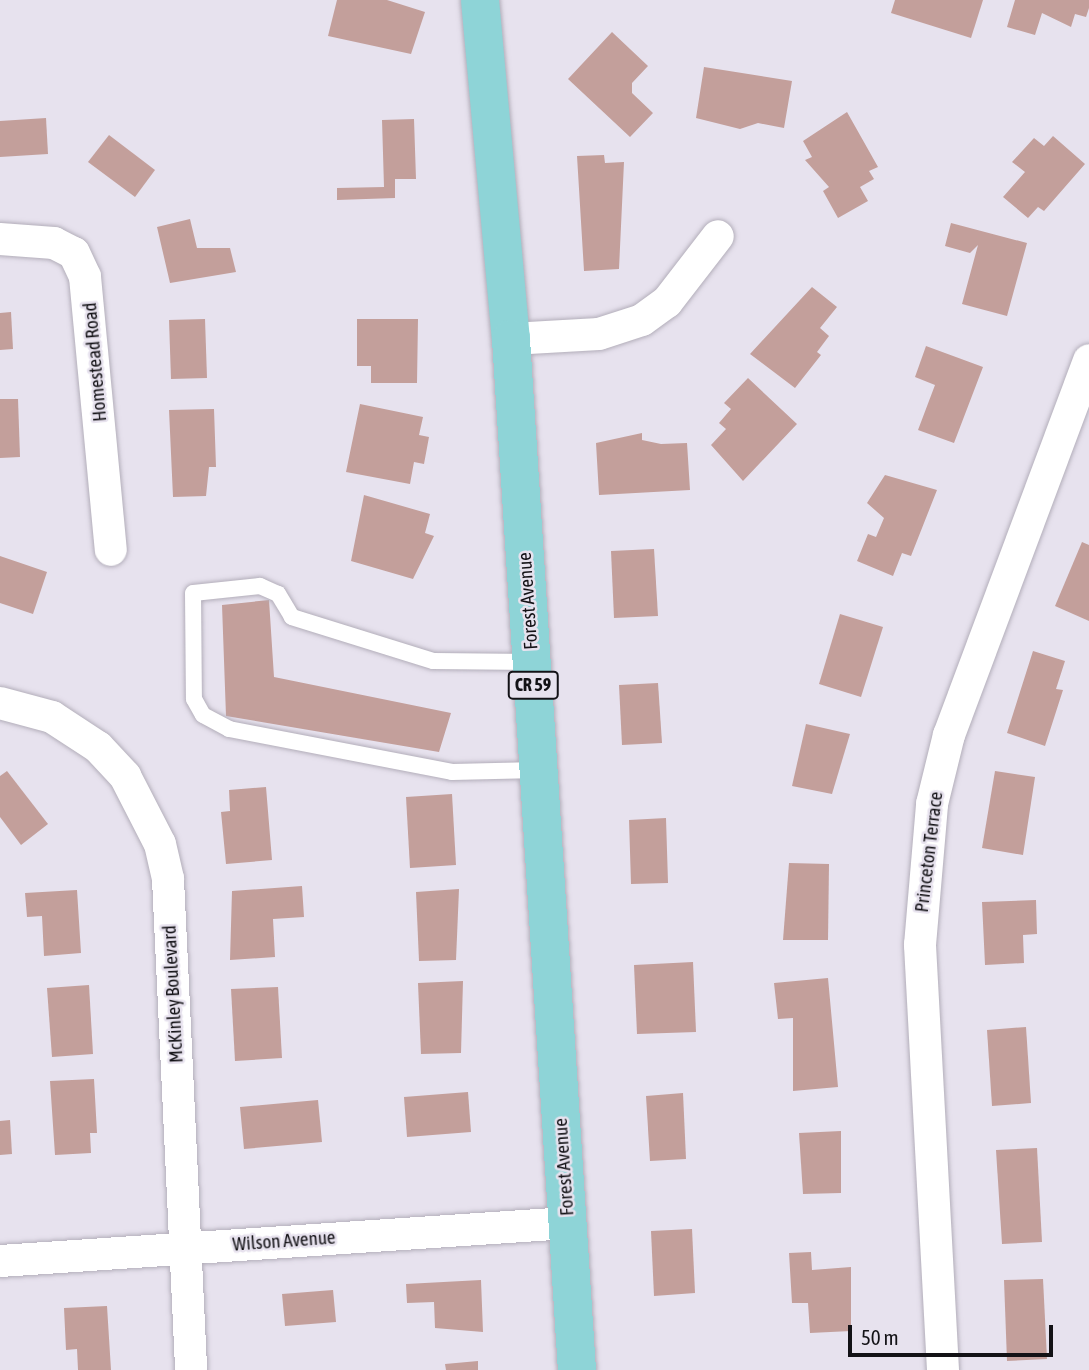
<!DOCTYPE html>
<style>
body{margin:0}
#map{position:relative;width:1089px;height:1370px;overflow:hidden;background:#e7e2ee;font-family:"Asap Condensed",sans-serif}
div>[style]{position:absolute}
.building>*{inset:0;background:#c39f9b}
.roads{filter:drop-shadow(0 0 2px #b3aeba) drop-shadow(0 0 2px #b3aeba)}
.service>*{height:16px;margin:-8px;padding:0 8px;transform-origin:8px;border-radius:8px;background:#fff}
.minor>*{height:32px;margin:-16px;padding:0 16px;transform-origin:16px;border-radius:16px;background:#fff}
.primary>*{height:38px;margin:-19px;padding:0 19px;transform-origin:19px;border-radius:19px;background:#8ed4d7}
span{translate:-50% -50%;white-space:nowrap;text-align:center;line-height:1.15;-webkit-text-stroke:5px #e7e2ee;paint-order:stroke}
.shield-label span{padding:2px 5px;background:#e7e2ee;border:2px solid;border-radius:5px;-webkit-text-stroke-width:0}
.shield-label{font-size:18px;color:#131216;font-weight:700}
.street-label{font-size:19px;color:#131216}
.scale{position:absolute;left:848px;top:1325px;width:205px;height:32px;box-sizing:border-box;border:4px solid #131216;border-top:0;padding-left:9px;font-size:21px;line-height:24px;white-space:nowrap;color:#131216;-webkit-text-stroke:5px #e7e2ee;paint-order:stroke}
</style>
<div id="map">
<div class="building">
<div style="clip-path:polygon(337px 0,387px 0,425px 12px,411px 54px,328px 36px)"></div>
<div style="clip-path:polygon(895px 0,983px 0,971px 38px,891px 13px)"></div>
<div style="clip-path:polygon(1015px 0,1089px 0,1089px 8px,1086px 17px,1075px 14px,1071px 27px,1042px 13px,1035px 35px,1007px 27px)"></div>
<div style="clip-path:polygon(612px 32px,648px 66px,632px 83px,632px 93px,653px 113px,630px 137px,568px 79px)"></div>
<div style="clip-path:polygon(704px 67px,792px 81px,784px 128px,758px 123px,740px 129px,696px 118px)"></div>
<div style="clip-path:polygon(847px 112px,878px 167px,869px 171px,874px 179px,860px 187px,868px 201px,838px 218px,823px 191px,829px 187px,805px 160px,812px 157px,803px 141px)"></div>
<div style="clip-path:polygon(46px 118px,48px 154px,0 157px,0 121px)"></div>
<div style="clip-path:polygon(414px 119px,416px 179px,395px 179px,395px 198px,337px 200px,337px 188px,384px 187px,382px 120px)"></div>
<div style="clip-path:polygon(109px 135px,155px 170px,135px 197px,88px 162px)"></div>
<div style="clip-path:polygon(1053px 136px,1085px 164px,1044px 211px,1038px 207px,1028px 218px,1003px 197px,1025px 172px,1012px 162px,1034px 138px,1044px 146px)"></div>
<div style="clip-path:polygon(604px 155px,605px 163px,624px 162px,619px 269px,584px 271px,577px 156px)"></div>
<div style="clip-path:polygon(190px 219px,197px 248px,230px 248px,236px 272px,170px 283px,157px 227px)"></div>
<div style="clip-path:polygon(951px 223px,1027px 243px,1007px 316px,962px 304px,978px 245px,970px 253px,945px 246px)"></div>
<div style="clip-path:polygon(812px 287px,837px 307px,820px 328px,829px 336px,817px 352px,821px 355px,795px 388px,750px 354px)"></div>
<div style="clip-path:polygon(11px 312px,13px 349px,0 350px,0 313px)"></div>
<div style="clip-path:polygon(205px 319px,207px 378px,171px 379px,169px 320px)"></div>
<div style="clip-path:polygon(357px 319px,418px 319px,417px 383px,371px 383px,371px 366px,357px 366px)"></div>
<div style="clip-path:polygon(926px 346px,983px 367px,954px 443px,918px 430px,935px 385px,915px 377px)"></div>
<div style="clip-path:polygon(748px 378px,797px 424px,743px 481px,711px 445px,726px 429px,719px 423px,731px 409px,724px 403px)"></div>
<div style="clip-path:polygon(0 399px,18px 399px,20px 457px,0 458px)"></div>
<div style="clip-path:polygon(360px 404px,423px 417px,419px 435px,429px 437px,424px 464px,414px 462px,410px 484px,346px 472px)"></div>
<div style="clip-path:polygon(214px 409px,216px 467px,209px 467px,206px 496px,173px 497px,169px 410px)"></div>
<div style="clip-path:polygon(642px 433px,642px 440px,661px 444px,687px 443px,690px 490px,599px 495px,596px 443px)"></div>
<div style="clip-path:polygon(885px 475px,937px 490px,911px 556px,902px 553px,893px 576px,857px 561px,868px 534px,876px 537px,884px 518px,867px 503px)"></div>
<div style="clip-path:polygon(364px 495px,430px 514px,425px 533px,434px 536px,413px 579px,351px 561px)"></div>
<div style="clip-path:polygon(1082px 542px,1089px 545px,1089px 621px,1055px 606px)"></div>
<div style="clip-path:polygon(654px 549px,658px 616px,614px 618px,611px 551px)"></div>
<div style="clip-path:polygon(0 556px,47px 572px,33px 614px,0 603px)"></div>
<div style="clip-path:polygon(269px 600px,274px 677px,451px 713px,439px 752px,226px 716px,222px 605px)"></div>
<div style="clip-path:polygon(840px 614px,883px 627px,861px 697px,819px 684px)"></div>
<div style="clip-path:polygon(1033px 651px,1065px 661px,1056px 689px,1063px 690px,1045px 746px,1007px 733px)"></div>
<div style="clip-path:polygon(658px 683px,662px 743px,622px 745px,619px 685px)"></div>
<div style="clip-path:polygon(806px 724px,850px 734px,832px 794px,792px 786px)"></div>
<div style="clip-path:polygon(7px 771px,48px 824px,21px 845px,0 817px,0 776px)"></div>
<div style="clip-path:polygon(995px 771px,1035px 777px,1023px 855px,982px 848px)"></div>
<div style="clip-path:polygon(266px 787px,272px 860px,226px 864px,221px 812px,230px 811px,229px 790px)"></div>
<div style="clip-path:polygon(452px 794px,456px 865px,410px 868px,406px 797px)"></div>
<div style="clip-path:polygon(666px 818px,668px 883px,631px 884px,629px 820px)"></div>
<div style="clip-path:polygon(789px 863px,829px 864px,828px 940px,783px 940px)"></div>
<div style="clip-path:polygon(302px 886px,304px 917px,273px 919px,275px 957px,230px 960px,232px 891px)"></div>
<div style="clip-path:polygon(459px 889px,456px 960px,419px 961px,416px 892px)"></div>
<div style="clip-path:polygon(77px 890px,81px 953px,44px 956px,42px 916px,27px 917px,25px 893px)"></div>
<div style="clip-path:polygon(1036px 900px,1037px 934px,1023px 935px,1024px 963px,985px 965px,982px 902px)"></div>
<div style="clip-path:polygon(693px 962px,696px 1032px,637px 1034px,634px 965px)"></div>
<div style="clip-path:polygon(828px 978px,838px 1087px,793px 1091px,793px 1018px,778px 1019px,774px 983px)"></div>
<div style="clip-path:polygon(463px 981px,461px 1053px,421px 1054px,418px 983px)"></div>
<div style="clip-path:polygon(89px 985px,93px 1054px,52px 1057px,47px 988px)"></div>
<div style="clip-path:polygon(278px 987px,282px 1058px,235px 1061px,231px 989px)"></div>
<div style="clip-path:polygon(1026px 1027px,1031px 1103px,992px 1106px,987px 1030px)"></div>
<div style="clip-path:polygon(94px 1079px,97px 1133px,90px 1133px,91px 1153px,55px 1155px,50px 1081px)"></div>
<div style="clip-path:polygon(468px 1092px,471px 1132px,407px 1137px,404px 1097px)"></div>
<div style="clip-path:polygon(683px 1093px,686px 1159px,650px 1161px,646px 1096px)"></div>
<div style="clip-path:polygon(318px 1100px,322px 1142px,244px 1149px,240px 1107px)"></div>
<div style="clip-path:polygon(10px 1120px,12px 1154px,0 1155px,0 1121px)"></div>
<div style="clip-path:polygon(841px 1131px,841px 1193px,803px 1194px,799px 1133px)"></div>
<div style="clip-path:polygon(1037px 1148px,1042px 1242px,1002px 1244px,996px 1150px)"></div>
<div style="clip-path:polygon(692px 1229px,695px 1293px,654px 1296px,651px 1231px)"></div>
<div style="clip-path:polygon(811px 1252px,812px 1270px,851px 1267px,851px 1331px,810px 1333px,808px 1303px,792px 1303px,789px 1253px)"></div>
<div style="clip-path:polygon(1043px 1279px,1047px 1359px,1007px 1361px,1004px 1280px)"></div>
<div style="clip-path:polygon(481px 1280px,483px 1332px,435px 1328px,434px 1302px,407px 1303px,406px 1284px)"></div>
<div style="clip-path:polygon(333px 1290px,336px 1322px,285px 1326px,282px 1294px)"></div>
<div style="clip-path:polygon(107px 1306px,111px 1370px,78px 1370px,77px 1349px,66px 1350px,64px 1308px)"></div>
<div style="clip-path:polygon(478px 1361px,478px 1370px,446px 1370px,445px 1364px)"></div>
</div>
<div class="roads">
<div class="service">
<div style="left:532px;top:662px;width:99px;rotate:-179.4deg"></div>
<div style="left:433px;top:661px;width:148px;rotate:-162.7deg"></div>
<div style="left:292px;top:617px;width:27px;rotate:-121deg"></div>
<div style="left:278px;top:594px;width:20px;rotate:-156deg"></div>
<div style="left:260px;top:586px;width:67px;rotate:174deg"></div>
<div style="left:193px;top:593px;width:106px;rotate:89.5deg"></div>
<div style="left:194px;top:699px;width:18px;rotate:61deg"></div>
<div style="left:203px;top:715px;width:30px;rotate:28deg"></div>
<div style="left:229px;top:729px;width:227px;rotate:10.9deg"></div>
<div style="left:452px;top:772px;width:86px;rotate:-1.3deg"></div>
</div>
<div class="minor">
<div style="left:0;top:239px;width:54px;rotate:4.2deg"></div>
<div style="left:54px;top:243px;width:22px;rotate:27deg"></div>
<div style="left:74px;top:253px;width:26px;rotate:65deg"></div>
<div style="left:85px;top:277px;width:274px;rotate:84.6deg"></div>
<div style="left:511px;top:339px;width:88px;rotate:-3.3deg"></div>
<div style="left:599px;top:334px;width:45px;rotate:-18deg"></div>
<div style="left:642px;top:320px;width:31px;rotate:-36deg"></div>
<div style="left:667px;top:302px;width:83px;rotate:-52.3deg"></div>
<div style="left:0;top:703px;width:54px;rotate:15.1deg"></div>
<div style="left:52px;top:717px;width:55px;rotate:33.1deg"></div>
<div style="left:98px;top:747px;width:40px;rotate:47deg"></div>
<div style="left:125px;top:776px;width:76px;rotate:62.8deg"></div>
<div style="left:160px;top:844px;width:36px;rotate:77deg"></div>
<div style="left:168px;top:879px;width:492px;rotate:87.3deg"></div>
<div style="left:0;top:1261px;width:568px;rotate:-3.83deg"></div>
<div style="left:943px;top:1370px;width:426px;rotate:-93.1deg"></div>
<div style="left:920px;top:945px;width:142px;rotate:-85.1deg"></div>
<div style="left:932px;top:804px;width:71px;rotate:-76.2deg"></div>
<div style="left:949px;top:735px;width:400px;rotate:-69.5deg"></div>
</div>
<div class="primary">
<div style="left:480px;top:0;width:340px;rotate:84.8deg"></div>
<div style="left:511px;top:339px;width:1033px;rotate:86.34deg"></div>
</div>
</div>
<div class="shield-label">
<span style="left:533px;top:685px">CR 59</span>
</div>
<div class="street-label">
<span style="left:95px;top:362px;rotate:-95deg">Homestead Road</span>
<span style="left:528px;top:601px;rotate:-94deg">Forest Avenue</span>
<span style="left:929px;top:852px;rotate:-83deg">Princeton Terrace</span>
<span style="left:173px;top:994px;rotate:-93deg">McKinley Boulevard</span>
<span style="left:564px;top:1167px;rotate:-94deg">Forest Avenue</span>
<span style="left:284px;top:1241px;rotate:-4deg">Wilson Avenue</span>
</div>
<div class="scale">50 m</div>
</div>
